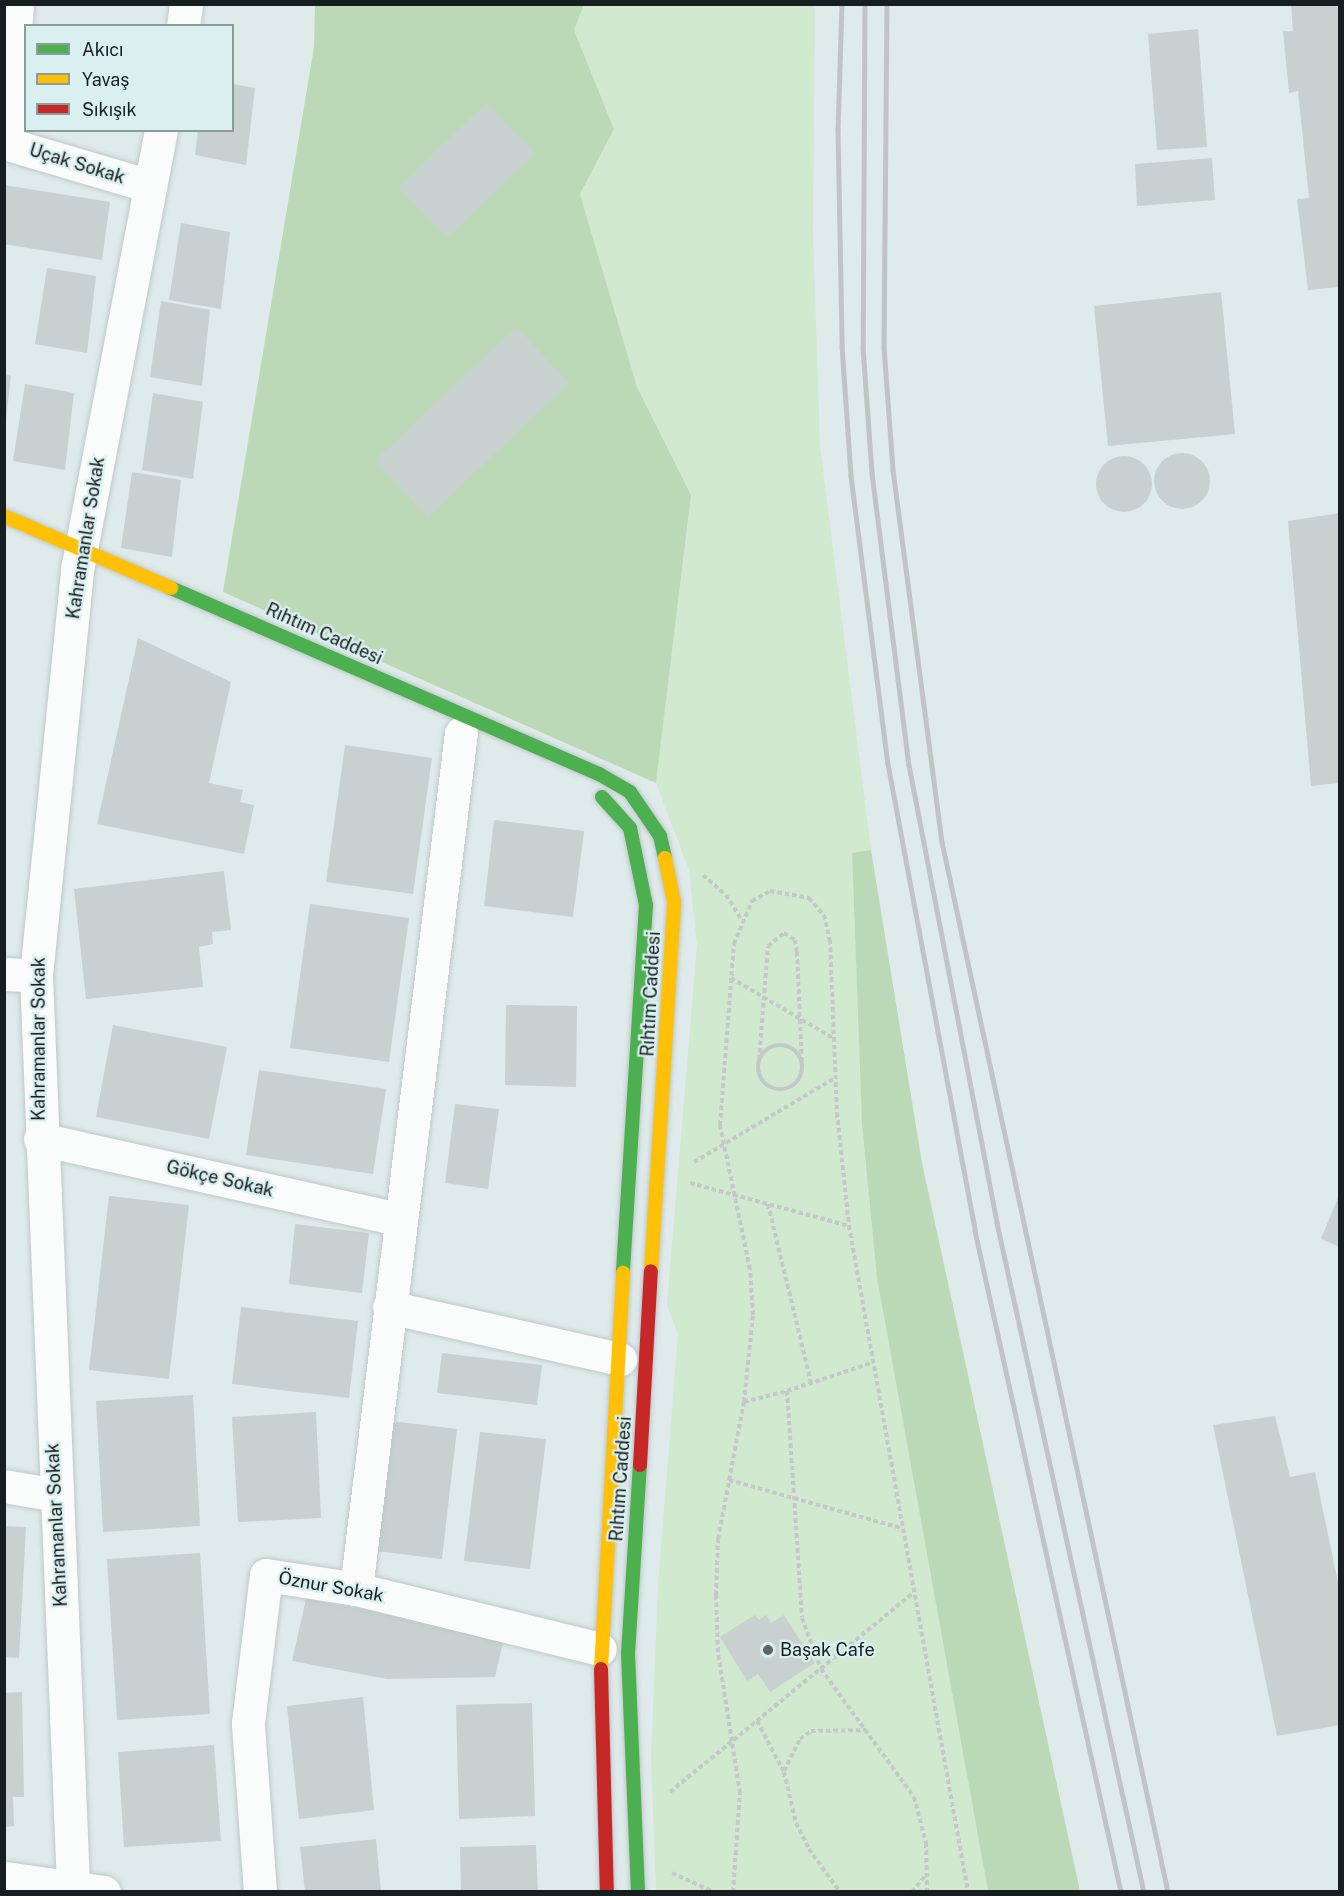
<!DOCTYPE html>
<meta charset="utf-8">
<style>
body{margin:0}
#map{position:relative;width:1344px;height:1896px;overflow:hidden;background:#dfeaeb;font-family:"Public Sans",sans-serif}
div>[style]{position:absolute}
.green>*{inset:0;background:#d1e9ce}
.forest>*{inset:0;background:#bcd9b7}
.building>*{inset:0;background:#c8d1d0}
.round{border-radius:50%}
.path>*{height:4px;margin-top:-2px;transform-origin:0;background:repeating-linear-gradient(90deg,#c5c8c9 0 4.5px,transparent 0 7.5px)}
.path>.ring{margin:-2px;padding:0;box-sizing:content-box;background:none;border:4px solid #c5c8c9;border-radius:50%}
.roads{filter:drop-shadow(0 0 2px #bfc8c8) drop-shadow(0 0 2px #bfc8c8)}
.street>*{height:33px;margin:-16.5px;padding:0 16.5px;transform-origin:16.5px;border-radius:16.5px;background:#fafcfc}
.fast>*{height:14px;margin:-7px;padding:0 7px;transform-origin:7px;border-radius:7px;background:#4caf50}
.slow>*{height:14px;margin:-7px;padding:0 7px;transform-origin:7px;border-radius:7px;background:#ffc107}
.jam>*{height:14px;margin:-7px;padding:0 7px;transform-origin:7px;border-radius:7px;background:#c62828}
.rail>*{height:4.5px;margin:-2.25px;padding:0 2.25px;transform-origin:2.25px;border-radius:2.25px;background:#c1c4c4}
.dots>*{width:16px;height:16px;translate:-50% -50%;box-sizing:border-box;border:3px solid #daeff0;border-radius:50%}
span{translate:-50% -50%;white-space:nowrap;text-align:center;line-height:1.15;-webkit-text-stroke:4.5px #daeff0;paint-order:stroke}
.street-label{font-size:18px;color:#171e1f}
.poi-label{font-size:18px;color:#171e1f}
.left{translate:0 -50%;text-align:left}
.frame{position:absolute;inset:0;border:6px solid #171e1f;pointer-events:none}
.legend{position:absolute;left:24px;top:24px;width:210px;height:108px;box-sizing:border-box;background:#daeff0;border:2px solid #8c9b9c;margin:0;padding:8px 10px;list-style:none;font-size:18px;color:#171e1f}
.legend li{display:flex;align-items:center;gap:12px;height:30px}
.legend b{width:30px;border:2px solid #8c9b9c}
</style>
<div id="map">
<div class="green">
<div style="clip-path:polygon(584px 5px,815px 5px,813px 233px,820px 446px,871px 850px,852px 854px,862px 1124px,877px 1278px,988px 1891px,656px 1891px,651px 1758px,658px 1585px,678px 1334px,667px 1305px,697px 945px,689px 870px,656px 783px,691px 495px,637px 387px,580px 194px,614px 129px,574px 30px)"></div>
</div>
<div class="forest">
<div style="clip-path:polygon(315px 5px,584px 5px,574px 30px,614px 129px,580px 194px,637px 387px,691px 495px,656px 783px,223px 592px,314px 47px)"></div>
<div style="clip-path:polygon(871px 850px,922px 1163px,1080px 1891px,988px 1891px,877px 1278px,862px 1124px,852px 853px)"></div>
</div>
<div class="building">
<div style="clip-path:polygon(1291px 4px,1340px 4px,1340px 287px,1308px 290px,1297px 199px,1309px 198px,1298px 91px,1289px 93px,1283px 31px,1293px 31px)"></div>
<div style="clip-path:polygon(1198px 29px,1207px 147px,1157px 150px,1148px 34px)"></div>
<div style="clip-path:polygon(232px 84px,255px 88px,246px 165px,195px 155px,198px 130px,232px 130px)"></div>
<div style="clip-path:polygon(486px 103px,535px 153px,447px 238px,398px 188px)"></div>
<div style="clip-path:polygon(1212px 158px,1215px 200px,1137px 206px,1135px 164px)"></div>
<div style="clip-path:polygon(4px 185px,110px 202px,102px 260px,4px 244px)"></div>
<div style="clip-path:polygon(181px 223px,230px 232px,221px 309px,169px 300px)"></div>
<div style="clip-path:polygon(47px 268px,96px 276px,87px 353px,35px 344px)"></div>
<div style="clip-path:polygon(1221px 292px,1235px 434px,1108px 446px,1094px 306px)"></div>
<div style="clip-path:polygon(161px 301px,210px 310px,202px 386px,150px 377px)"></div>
<div style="clip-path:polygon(516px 327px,569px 383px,428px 517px,375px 461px)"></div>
<div style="clip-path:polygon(4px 374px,11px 375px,6px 421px,4px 421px)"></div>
<div style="clip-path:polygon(25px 384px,74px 393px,65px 470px,13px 461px)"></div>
<div style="clip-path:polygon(153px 393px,203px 402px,193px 479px,142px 470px)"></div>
<div class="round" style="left:1154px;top:453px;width:56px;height:56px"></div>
<div class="round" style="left:1096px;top:456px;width:56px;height:56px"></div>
<div style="clip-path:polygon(132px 472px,181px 480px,172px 557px,121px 548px)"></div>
<div style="clip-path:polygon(1340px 513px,1340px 783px,1311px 786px,1288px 521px)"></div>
<div style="clip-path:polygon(138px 638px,231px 682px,209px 783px,243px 790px,240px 802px,254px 805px,244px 854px,97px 824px)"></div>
<div style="clip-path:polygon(345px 745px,432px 758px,413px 894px,326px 882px)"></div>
<div style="clip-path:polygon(494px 820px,584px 831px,573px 917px,484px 906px)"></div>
<div style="clip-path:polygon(224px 871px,231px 930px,212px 932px,213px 944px,199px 947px,203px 987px,86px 999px,74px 889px)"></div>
<div style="clip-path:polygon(310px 904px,409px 918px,389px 1062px,290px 1048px)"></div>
<div style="clip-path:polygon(506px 1005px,577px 1006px,576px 1087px,505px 1085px)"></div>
<div style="clip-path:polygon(113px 1025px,227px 1047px,209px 1139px,96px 1117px)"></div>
<div style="clip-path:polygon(259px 1070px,386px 1089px,373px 1174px,246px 1155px)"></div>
<div style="clip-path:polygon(455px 1104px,499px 1109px,488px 1189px,445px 1183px)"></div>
<div style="clip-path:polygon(1339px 1195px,1340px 1195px,1340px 1247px,1321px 1239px)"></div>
<div style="clip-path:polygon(109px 1196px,189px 1205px,169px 1379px,89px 1370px)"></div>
<div style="clip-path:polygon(295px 1224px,369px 1233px,362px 1293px,289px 1284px)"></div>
<div style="clip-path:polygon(241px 1307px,358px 1321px,349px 1398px,232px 1384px)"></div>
<div style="clip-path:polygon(442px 1353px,542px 1365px,537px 1405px,437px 1393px)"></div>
<div style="clip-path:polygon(193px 1395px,200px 1526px,103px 1532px,96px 1401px)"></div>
<div style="clip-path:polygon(316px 1412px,321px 1518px,238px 1522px,232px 1417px)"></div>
<div style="clip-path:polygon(1275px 1416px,1290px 1477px,1315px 1472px,1340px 1592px,1340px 1725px,1277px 1736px,1213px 1425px)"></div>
<div style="clip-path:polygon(391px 1421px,457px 1429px,442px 1559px,376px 1551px)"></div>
<div style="clip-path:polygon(480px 1432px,546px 1439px,530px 1569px,464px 1561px)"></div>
<div style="clip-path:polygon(4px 1526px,26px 1527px,19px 1658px,4px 1657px)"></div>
<div style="clip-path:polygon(200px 1553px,210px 1714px,117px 1720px,107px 1559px)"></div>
<div style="clip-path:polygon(306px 1599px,505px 1634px,495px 1677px,387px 1679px,292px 1661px)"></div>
<div style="clip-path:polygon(755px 1615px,759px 1620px,766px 1615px,771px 1623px,784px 1615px,815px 1663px,770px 1692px,758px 1674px,747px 1681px,720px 1637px)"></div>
<div style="clip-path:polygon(22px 1692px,24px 1797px,13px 1797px,14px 1826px,4px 1827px,4px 1693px)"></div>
<div style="clip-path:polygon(363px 1697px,374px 1810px,299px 1819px,287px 1706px)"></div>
<div style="clip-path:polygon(532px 1703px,535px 1816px,459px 1819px,456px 1705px)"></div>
<div style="clip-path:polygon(214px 1745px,221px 1841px,124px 1847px,118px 1752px)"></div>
<div style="clip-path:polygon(376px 1839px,381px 1892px,305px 1892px,300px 1847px)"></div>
<div style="clip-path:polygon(536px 1845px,538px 1892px,461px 1892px,460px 1847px)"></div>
</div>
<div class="path">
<div style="left:703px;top:875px;width:30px;rotate:41deg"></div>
<div style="left:726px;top:895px;width:28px;rotate:58deg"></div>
<div style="left:731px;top:978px;width:118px;rotate:30.5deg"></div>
<div class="ring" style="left:758px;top:1045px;width:40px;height:40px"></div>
<div style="left:759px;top:1060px;width:114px;rotate:-85.5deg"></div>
<div style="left:768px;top:946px;width:21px;rotate:-39deg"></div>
<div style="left:784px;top:933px;width:13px;rotate:32deg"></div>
<div style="left:795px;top:940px;width:12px;rotate:81deg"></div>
<div style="left:797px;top:952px;width:115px;rotate:87.5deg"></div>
<div style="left:694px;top:1162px;width:164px;rotate:-30.8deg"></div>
<div style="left:690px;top:1183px;width:165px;rotate:15.1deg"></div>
<div style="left:768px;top:1204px;width:184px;rotate:76.5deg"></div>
<div style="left:787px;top:1391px;width:89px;rotate:-18.4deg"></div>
<div style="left:744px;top:1402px;width:44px;rotate:-14.3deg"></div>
<div style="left:787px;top:1391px;width:227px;rotate:86.2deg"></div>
<div style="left:802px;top:1618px;width:54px;rotate:69.6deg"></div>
<div style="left:821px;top:1669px;width:158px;rotate:54deg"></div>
<div style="left:914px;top:1797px;width:48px;rotate:75.4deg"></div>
<div style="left:926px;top:1843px;width:49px;rotate:88.8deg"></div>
<div style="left:729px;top:1480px;width:179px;rotate:15.6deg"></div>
<div style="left:757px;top:1721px;width:58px;rotate:62.1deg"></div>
<div style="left:784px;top:1772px;width:52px;rotate:76.8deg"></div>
<div style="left:796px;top:1823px;width:29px;rotate:63deg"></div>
<div style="left:809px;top:1849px;width:53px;rotate:54.2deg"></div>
<div style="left:784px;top:1771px;width:36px;rotate:-63deg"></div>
<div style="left:800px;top:1739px;width:14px;rotate:-36deg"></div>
<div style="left:811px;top:1731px;width:55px;rotate:-1deg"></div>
<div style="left:670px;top:1792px;width:313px;rotate:-39.3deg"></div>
<div style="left:672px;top:1873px;width:46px;rotate:24.3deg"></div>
<div style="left:733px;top:1892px;width:99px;rotate:-86deg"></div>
<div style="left:740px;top:1793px;width:143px;rotate:-98.9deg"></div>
<div style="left:718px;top:1652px;width:57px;rotate:-92deg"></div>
<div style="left:716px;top:1595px;width:56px;rotate:-88deg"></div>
<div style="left:718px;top:1539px;width:139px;rotate:-79.3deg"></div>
<div style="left:744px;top:1402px;width:87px;rotate:-84.1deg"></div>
<div style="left:753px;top:1315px;width:46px;rotate:-93.7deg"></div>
<div style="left:750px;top:1269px;width:147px;rotate:-101.8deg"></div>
<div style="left:720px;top:1125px;width:182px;rotate:-85.6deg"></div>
<div style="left:734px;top:944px;width:47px;rotate:-67.3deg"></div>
<div style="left:752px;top:901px;width:21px;rotate:-29deg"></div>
<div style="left:770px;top:891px;width:40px;rotate:10deg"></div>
<div style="left:809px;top:898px;width:23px;rotate:49deg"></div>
<div style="left:824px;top:915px;width:26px;rotate:77deg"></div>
<div style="left:830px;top:940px;width:173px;rotate:87.7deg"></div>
<div style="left:837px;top:1113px;width:114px;rotate:83.9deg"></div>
<div style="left:849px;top:1226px;width:677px;rotate:79.87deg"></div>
<div style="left:912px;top:1892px;width:22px;rotate:-51deg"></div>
</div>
<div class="roads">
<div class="street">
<div style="left:183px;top:26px;width:22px;rotate:-82deg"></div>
<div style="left:4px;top:143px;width:152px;rotate:16.4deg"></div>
<div style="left:7px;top:144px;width:140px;rotate:-85.9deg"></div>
<div style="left:4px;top:974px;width:32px;rotate:2deg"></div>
<div style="left:40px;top:1139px;width:368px;rotate:12.6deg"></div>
<div style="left:389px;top:1307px;width:237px;rotate:12.7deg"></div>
<div style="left:4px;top:1486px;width:53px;rotate:9.8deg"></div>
<div style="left:356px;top:1589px;width:862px;rotate:-83.01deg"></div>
<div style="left:4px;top:1878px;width:101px;rotate:8deg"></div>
<div style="left:73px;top:1885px;width:911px;rotate:-92.33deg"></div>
<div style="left:36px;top:975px;width:412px;rotate:-84.2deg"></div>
<div style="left:78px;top:565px;width:443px;rotate:-79.2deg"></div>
<div style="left:260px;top:1892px;width:169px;rotate:-94.1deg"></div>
<div style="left:248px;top:1723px;width:149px;rotate:-83.1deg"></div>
<div style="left:266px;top:1575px;width:91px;rotate:8.8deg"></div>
<div style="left:356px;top:1589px;width:251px;rotate:13.8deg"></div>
</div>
<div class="fast">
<div style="left:171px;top:588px;width:467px;rotate:23.5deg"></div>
<div style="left:599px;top:774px;width:36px;rotate:30deg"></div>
<div style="left:630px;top:792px;width:53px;rotate:55.7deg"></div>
<div style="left:660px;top:836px;width:23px;rotate:77deg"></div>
<div style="left:602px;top:797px;width:42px;rotate:47.9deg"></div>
<div style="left:630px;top:828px;width:79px;rotate:78.3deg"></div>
<div style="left:646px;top:905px;width:369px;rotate:93.6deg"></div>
<div style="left:638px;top:1892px;width:238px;rotate:-92.4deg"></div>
<div style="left:628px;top:1654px;width:189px;rotate:-86.4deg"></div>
</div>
<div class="slow">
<div style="left:4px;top:516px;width:182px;rotate:23.3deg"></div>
<div style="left:651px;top:1271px;width:370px;rotate:-86.4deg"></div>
<div style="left:674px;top:902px;width:45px;rotate:-101.6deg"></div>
<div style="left:601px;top:1669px;width:397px;rotate:-86.8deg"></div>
</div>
<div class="jam">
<div style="left:640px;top:1465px;width:194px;rotate:-86.8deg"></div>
<div style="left:601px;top:1669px;width:223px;rotate:88.5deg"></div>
</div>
</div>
<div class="rail">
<div style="left:842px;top:4px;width:125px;rotate:91.8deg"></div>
<div style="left:838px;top:129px;width:217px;rotate:88.9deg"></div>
<div style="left:842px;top:346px;width:130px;rotate:86deg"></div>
<div style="left:851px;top:476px;width:290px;rotate:82.7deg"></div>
<div style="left:888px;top:764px;width:475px;rotate:79.4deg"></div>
<div style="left:975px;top:1231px;width:677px;rotate:77.54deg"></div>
<div style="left:865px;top:4px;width:343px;rotate:90.3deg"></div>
<div style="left:863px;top:347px;width:126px;rotate:85.9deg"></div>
<div style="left:872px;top:473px;width:294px;rotate:82.8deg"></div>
<div style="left:909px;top:765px;width:466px;rotate:79.1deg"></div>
<div style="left:997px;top:1223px;width:685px;rotate:77.61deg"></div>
<div style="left:887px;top:4px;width:343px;rotate:90.5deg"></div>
<div style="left:884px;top:347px;width:123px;rotate:85.8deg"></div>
<div style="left:893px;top:470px;width:375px;rotate:82.5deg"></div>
<div style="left:942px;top:842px;width:1074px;rotate:77.85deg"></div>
</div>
<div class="dots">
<div style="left:768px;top:1650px;background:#5d6566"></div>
</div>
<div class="street-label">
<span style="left:77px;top:164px;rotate:17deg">Uçak Sokak</span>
<span style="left:86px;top:538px;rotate:-81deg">Kahramanlar Sokak</span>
<span style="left:324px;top:634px;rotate:24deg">Rıhtım Caddesi</span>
<span style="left:651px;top:994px;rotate:-87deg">Rıhtım Caddesi</span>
<span style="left:39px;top:1039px;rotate:-90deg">Kahramanlar Sokak</span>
<span style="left:220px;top:1179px;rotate:13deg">Gökçe Sokak</span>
<span style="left:621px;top:1479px;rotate:-86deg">Rıhtım Caddesi</span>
<span style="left:57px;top:1525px;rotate:-93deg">Kahramanlar Sokak</span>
<span style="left:331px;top:1587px;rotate:10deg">Öznur Sokak</span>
</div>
<div class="poi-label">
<span class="left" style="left:780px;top:1650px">Başak Cafe</span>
</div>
<div class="frame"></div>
<ul class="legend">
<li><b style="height:8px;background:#4caf50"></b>Akıcı</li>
<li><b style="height:8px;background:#ffc107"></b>Yavaş</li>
<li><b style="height:8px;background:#c62828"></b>Sıkışık</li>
</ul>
</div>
